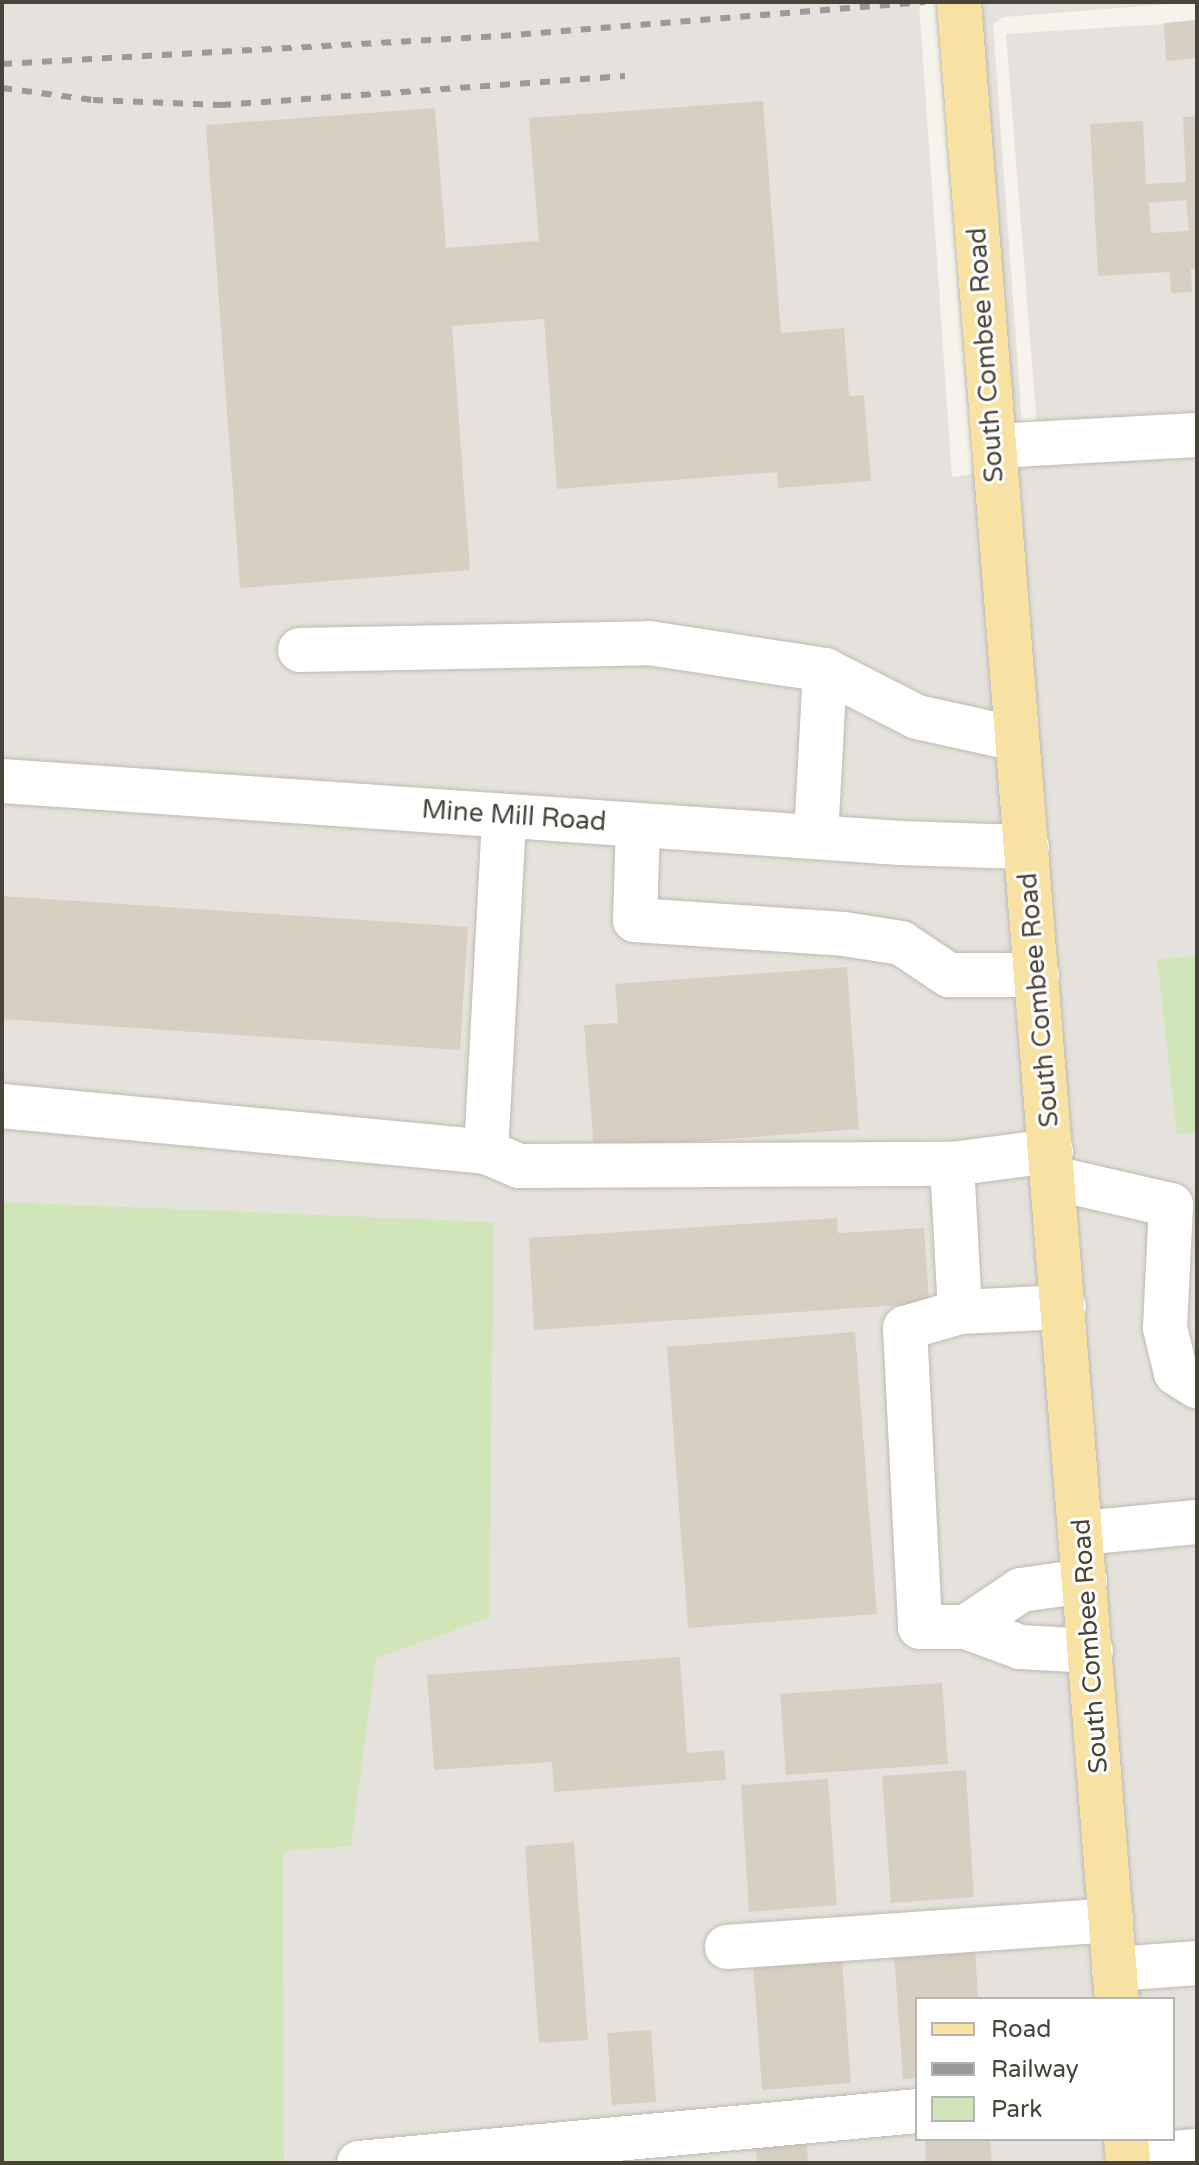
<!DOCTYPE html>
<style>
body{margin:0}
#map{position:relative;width:1199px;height:2165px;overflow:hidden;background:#f5f3ec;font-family:"Varela Round",sans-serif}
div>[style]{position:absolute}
.industrial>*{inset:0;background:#e5e2dd}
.green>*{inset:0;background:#d0e6b8}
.building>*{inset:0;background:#d6cfc2}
.roads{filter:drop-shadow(0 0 2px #c0bbaf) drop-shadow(0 0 2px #c0bbaf)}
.minor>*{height:44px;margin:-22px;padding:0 22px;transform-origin:22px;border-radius:22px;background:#fff}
.major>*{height:44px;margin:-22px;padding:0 22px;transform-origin:22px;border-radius:22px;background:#f8e2a3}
.rail>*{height:6px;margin-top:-3px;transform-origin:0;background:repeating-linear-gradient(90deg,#9a9a9a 0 10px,transparent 0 20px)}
span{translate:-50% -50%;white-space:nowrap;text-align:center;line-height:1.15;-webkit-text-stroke:6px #fff;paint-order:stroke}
.street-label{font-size:26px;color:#49443a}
.frame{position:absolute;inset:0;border:4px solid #49443a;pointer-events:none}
.legend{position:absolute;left:915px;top:1997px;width:260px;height:144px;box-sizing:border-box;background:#fff;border:2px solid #b6b4b0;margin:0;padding:10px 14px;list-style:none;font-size:24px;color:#49443a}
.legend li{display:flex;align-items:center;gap:16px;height:40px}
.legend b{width:40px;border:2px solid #b6b4b0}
</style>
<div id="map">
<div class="industrial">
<div style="clip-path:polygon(evenodd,2px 2px,919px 2px,952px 477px,1040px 465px,1006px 34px,1197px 22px,1197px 2163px,2px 2163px,2px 2px,917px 1999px,1173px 1999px,1173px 2139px,917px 2139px,917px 1999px)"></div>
<div style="clip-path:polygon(976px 2px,1197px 2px,1004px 17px,993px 24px,1024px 451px,1012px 452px)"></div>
</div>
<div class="green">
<div style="clip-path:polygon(1197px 956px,1197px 1133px,1177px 1134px,1157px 959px)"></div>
<div style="clip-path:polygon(2px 1202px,494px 1222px,489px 1618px,376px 1658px,351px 1846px,283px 1851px,284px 2163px,2px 2163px)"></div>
</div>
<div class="building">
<div style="clip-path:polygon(1197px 20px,1197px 58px,1166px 61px,1164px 23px)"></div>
<div style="clip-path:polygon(763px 101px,781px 333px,844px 328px,849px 396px,864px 395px,871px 481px,778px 488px,777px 472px,557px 489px,544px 319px,452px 326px,470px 570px,240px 588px,206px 125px,435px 108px,446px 248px,539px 241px,529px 118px)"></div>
<div style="clip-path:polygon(evenodd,1197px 116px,1197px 269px,1191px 269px,1192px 292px,1171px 293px,1170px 272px,1098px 276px,1090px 124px,1143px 121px,1146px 184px,1186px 182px,1183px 117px,1197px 116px,1186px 200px,1189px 231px,1151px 233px,1149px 203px,1186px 200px)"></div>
<div style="clip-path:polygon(2px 896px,468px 927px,460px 1050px,2px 1019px)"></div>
<div style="clip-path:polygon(847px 967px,859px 1129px,594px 1149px,584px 1025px,618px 1023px,615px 984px)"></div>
<div style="clip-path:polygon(837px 1218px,838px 1233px,924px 1228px,929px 1303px,534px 1330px,529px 1238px)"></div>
<div style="clip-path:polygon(855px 1332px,877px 1614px,688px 1628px,667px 1347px)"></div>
<div style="clip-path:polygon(680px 1657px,687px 1753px,724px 1750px,726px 1780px,554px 1792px,552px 1762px,434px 1770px,427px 1675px)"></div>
<div style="clip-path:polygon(942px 1683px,948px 1764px,786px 1775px,780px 1694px)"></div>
<div style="clip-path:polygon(966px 1770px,974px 1897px,891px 1903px,882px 1776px)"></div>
<div style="clip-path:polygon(828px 1779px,837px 1905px,749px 1912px,741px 1785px)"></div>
<div style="clip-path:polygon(574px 1842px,588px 2040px,539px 2043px,525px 1846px)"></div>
<div style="clip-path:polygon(975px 1948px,978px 1999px,917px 1999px,917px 2078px,903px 2079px,894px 1954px)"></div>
<div style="clip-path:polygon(842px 1958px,851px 2083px,762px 2090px,753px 1965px)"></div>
<div style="clip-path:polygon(651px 2030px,656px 2102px,612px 2105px,607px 2033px)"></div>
<div style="clip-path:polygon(806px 2130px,808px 2163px,757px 2163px,755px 2134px)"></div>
<div style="clip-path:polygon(925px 2139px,990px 2139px,992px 2163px,926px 2163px)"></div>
</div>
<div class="roads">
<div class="minor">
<div style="left:994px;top:446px;width:203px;rotate:-3.1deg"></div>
<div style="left:300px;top:650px;width:349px;rotate:-1.1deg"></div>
<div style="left:649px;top:643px;width:178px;rotate:8.7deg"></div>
<div style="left:825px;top:670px;width:103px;rotate:27.1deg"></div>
<div style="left:917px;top:717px;width:102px;rotate:12.4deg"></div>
<div style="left:2px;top:781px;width:900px;rotate:3.95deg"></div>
<div style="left:900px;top:843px;width:127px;rotate:1.8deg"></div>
<div style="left:638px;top:825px;width:95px;rotate:91.8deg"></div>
<div style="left:635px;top:920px;width:209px;rotate:3.8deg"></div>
<div style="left:844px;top:934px;width:58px;rotate:9deg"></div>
<div style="left:901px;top:943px;width:58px;rotate:33.7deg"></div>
<div style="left:949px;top:975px;width:88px"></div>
<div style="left:816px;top:837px;width:167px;rotate:-86.9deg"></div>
<div style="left:2px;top:1106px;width:486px;rotate:5.4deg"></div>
<div style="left:486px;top:1152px;width:36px;rotate:23deg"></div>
<div style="left:519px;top:1166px;width:433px;rotate:-0.3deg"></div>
<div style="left:1051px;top:1151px;width:100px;rotate:172.5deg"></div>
<div style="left:952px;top:1164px;width:148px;rotate:86.9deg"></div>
<div style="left:960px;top:1312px;width:104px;rotate:-2.8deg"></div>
<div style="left:486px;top:1152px;width:336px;rotate:-86.9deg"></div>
<div style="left:1053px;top:1178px;width:121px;rotate:12.9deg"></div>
<div style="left:1171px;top:1205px;width:123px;rotate:92.8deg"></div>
<div style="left:1165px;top:1328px;width:46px;rotate:76.3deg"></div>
<div style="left:1176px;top:1373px;width:25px;rotate:32deg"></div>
<div style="left:960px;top:1312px;width:57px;rotate:163.8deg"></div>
<div style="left:905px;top:1328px;width:299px;rotate:87.1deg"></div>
<div style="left:920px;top:1627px;width:46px"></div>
<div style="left:1082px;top:1533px;width:116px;rotate:-5.5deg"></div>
<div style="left:1085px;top:1581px;width:65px;rotate:172deg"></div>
<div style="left:1021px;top:1590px;width:66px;rotate:146.1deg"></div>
<div style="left:966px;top:1627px;width:58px;rotate:20.3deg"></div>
<div style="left:1020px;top:1647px;width:71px;rotate:3.2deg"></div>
<div style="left:727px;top:1947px;width:385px;rotate:-4deg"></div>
<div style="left:1114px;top:1969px;width:83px;rotate:-4.1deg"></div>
<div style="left:1128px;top:2157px;width:69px;rotate:-5deg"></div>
<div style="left:359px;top:2163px;width:560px;rotate:-5.32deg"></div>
</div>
<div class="major">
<div style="left:959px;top:2px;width:2003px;rotate:85.48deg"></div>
<div style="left:1126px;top:2139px;width:24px;rotate:85deg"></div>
</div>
</div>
<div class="rail">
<div style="left:2px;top:64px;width:500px;rotate:-3.2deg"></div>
<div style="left:501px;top:36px;width:425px;rotate:-4.6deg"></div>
<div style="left:2px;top:88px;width:92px;rotate:7.5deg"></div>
<div style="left:93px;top:100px;width:128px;rotate:2.2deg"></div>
<div style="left:221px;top:105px;width:405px;rotate:-4.1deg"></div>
</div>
<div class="street-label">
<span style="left:986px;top:355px;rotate:-94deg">South Combee Road</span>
<span style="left:514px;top:816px;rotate:4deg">Mine Mill Road</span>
<span style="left:1039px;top:1000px;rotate:-95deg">South Combee Road</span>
<span style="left:1090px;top:1646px;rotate:-94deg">South Combee Road</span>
</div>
<div class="frame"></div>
<ul class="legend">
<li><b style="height:10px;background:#f8e2a3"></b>Road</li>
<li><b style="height:10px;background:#9a9a9a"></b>Railway</li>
<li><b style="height:22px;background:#d0e6b8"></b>Park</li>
</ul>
</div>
